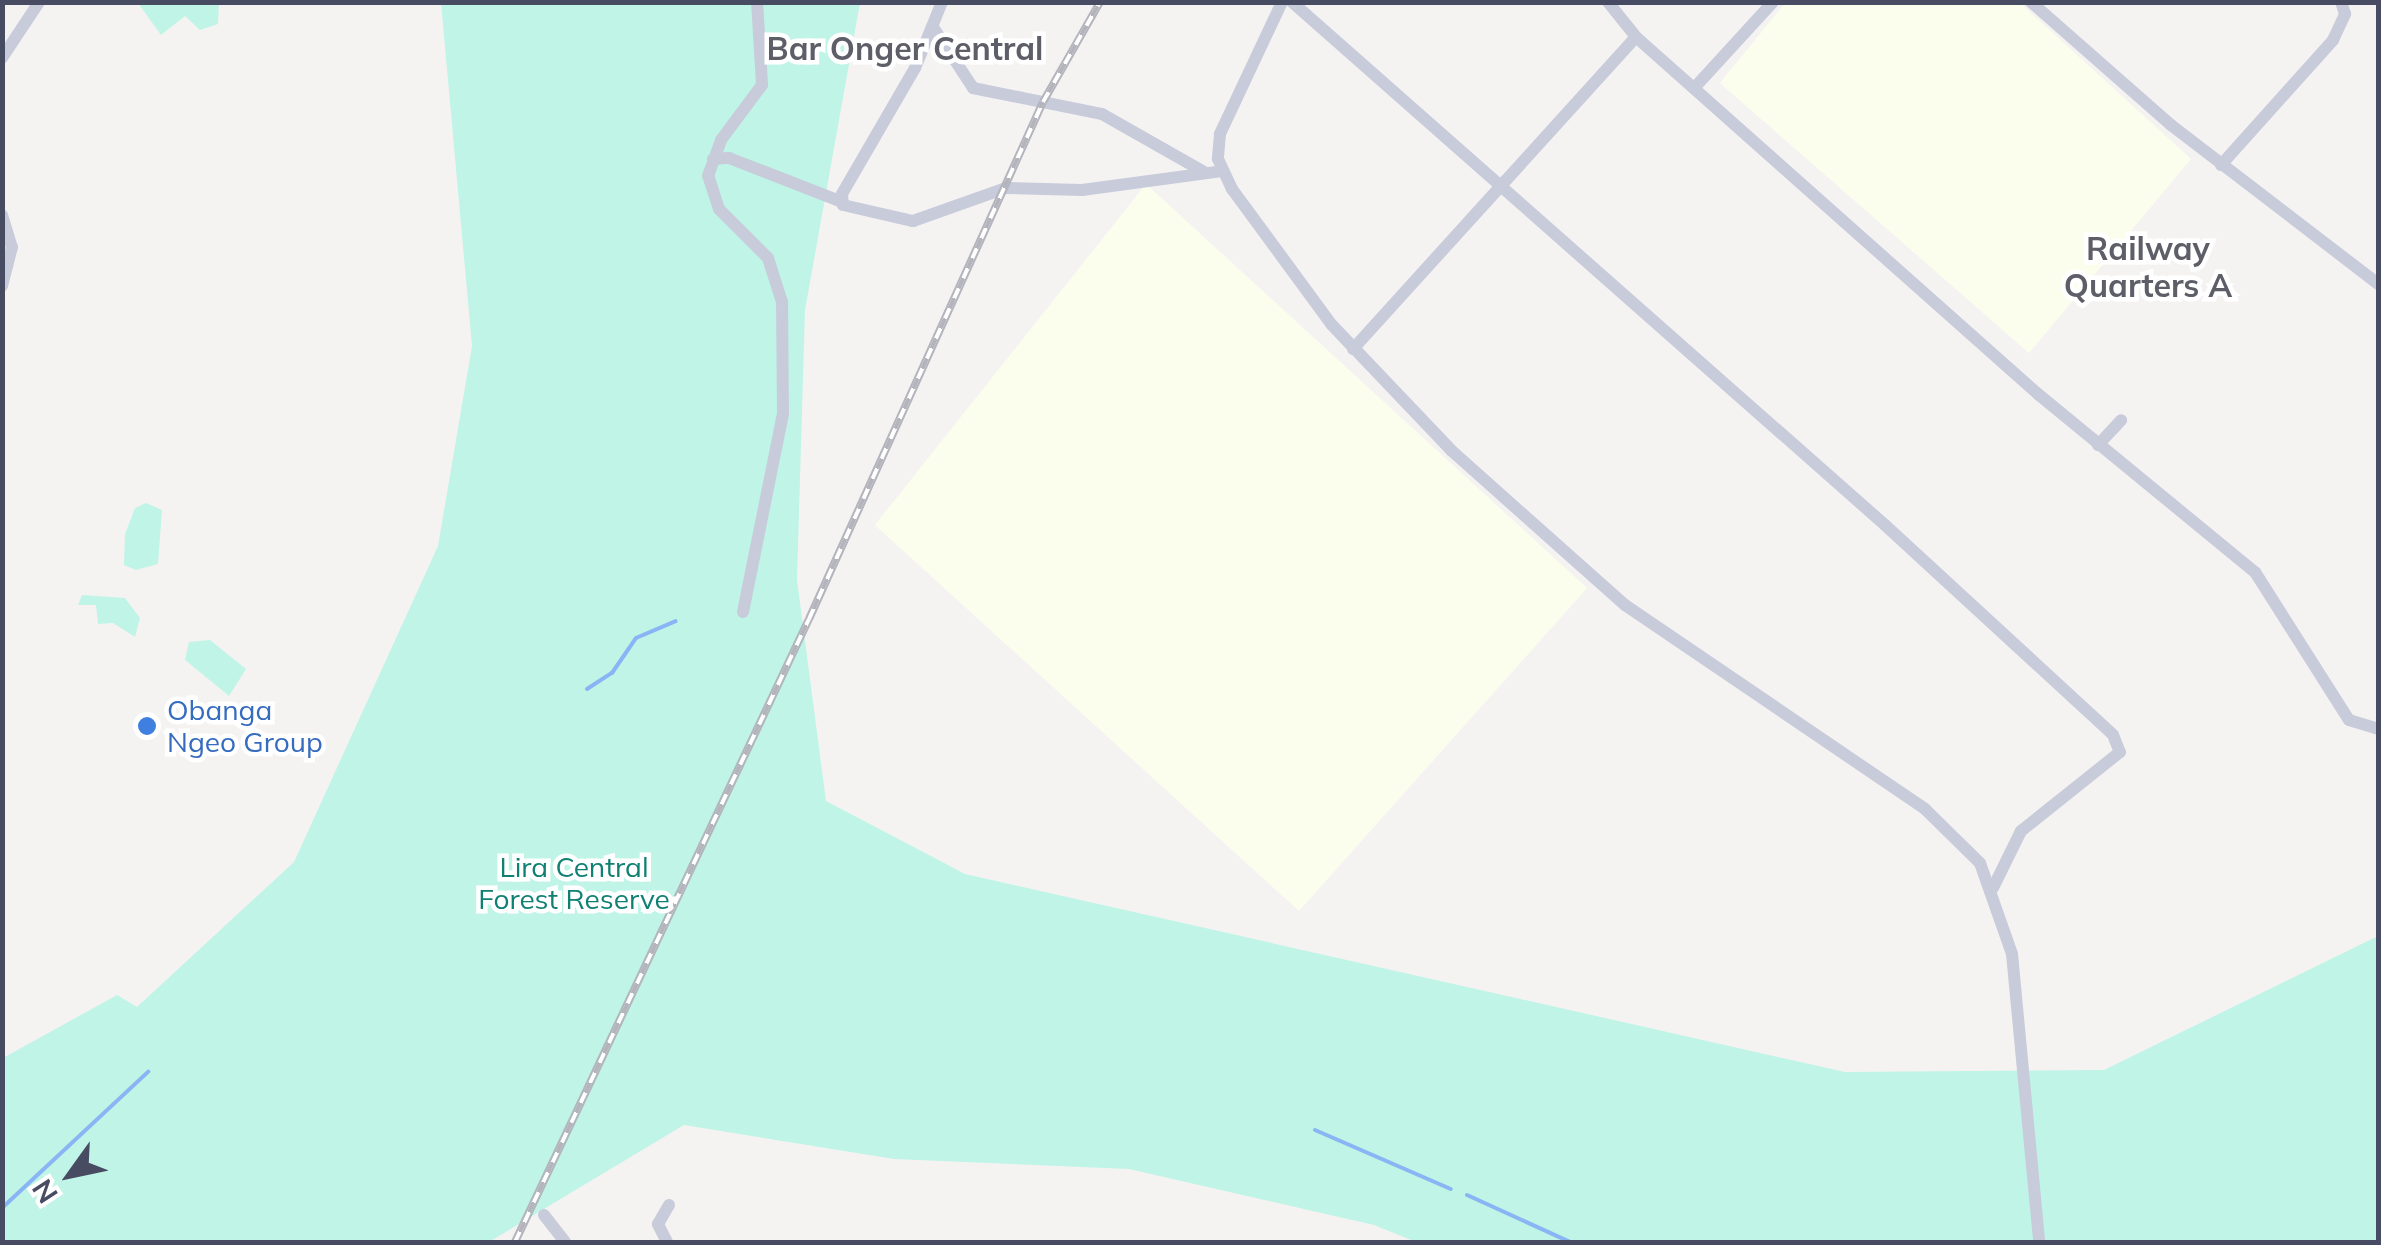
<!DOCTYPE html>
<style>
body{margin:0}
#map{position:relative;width:2381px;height:1245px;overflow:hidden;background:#f5f3f2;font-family:Mulish,sans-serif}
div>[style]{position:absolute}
.commercial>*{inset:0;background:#fcfeed}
.green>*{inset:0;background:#bff4e7}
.stream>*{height:4px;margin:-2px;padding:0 2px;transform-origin:2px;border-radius:2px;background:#89b5f4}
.minor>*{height:12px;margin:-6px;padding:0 6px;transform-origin:6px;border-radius:6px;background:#c8cbda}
.rail>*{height:8px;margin-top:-4px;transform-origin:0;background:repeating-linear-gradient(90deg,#fff 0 11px,#b4b4bd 0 22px);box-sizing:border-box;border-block:2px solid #b4b4bd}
.dots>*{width:28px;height:28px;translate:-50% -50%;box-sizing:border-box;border:5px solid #fff;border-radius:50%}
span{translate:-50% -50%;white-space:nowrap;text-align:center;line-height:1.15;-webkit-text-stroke:9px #fff;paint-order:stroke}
.shop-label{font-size:28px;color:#366cbe}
.left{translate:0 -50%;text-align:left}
.park-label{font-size:28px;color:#108072}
.quarter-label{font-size:32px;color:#5e5e68;font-weight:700}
.frame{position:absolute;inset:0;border:5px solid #484c62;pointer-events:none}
.north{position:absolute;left:20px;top:1125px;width:100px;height:100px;-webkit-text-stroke:8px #fff;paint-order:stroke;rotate:237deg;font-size:28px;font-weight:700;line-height:40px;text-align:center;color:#484c62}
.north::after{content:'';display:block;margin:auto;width:35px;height:45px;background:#484c62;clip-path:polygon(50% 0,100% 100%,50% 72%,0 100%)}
</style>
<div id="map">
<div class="commercial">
<div style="clip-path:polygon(1786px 2px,2020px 3px,2191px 159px,2029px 353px,1720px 83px)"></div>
<div style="clip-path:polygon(1146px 184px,1587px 588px,1299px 911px,875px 525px)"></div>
</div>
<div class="green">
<div style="clip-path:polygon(138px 3px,219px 3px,218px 24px,200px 30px,185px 16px,161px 35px)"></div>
<div style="clip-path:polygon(441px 3px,860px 3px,805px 310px,797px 580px,826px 801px,965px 874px,1845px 1072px,2104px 1070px,2378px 936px,2378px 1242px,1416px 1242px,1374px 1225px,1129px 1169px,894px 1159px,684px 1125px,489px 1242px,3px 1242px,3px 1058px,117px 995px,137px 1007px,294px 862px,438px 546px,472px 346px)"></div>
<div style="clip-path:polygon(146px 503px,162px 510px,158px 564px,136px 570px,124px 565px,125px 534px,135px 508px)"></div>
<div style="clip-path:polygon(82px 595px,125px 598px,140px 618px,135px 637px,113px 623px,98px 624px,96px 605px,78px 605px)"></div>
<div style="clip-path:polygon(210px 640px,246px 669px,229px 696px,185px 660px,189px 642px)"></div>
</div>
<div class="stream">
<div style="left:587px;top:689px;width:30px;rotate:-33deg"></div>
<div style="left:612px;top:673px;width:42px;rotate:-55.6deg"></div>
<div style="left:636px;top:638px;width:43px;rotate:-23deg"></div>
<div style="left:1315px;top:1130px;width:148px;rotate:23.5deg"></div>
<div style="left:1467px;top:1195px;width:113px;rotate:24.5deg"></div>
<div style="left:2px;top:1208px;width:200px;rotate:-43deg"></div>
</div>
<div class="minor">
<div style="left:942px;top:2px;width:71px;rotate:112.2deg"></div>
<div style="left:915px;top:68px;width:146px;rotate:120.1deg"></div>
<div style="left:842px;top:194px;width:11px;rotate:85deg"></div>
<div style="left:843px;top:205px;width:72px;rotate:12.9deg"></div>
<div style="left:913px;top:221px;width:99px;rotate:-19.5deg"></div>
<div style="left:1006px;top:188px;width:76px;rotate:1.5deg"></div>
<div style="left:1082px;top:190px;width:141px;rotate:-7.7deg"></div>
<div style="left:1282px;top:2px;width:146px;rotate:115.2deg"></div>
<div style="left:1220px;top:134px;width:25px;rotate:95deg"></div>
<div style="left:1218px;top:159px;width:33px;rotate:65deg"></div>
<div style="left:1232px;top:189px;width:169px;rotate:53.7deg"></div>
<div style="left:1332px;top:325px;width:174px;rotate:46.4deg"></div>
<div style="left:1452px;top:451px;width:232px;rotate:41.7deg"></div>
<div style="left:1625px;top:605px;width:363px;rotate:34.2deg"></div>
<div style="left:1925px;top:809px;width:77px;rotate:44.5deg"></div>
<div style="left:1980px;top:863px;width:96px;rotate:70.6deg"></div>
<div style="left:2012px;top:954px;width:289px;rotate:84.6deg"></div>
<div style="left:1292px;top:2px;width:791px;rotate:41.41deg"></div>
<div style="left:1885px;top:525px;width:310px;rotate:42.6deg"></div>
<div style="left:2113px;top:735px;width:18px;rotate:68deg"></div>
<div style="left:2120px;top:752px;width:127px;rotate:141.4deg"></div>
<div style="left:2021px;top:831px;width:64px;rotate:116.2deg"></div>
<div style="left:1608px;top:2px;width:45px;rotate:51.3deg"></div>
<div style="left:2031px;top:2px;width:186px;rotate:41.3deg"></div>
<div style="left:2171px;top:125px;width:261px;rotate:37.5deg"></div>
<div style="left:933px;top:27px;width:73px;rotate:56.7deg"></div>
<div style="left:973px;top:88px;width:132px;rotate:11.4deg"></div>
<div style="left:1102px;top:114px;width:117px;rotate:29.6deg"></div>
<div style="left:2px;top:58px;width:67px;rotate:-56.5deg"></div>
<div style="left:1696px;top:86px;width:114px;rotate:-47.5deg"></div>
<div style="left:713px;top:159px;width:16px;rotate:-4deg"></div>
<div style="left:729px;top:158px;width:119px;rotate:21.2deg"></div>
<div style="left:2221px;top:165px;width:168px;rotate:-48.1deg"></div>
<div style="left:2333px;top:40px;width:29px;rotate:-65deg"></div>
<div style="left:2345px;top:14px;width:13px;rotate:-108deg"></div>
<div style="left:2px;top:215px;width:34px;rotate:73deg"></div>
<div style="left:12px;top:247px;width:40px;rotate:104.4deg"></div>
<div style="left:1353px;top:349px;width:421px;rotate:-47.8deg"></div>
<div style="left:1636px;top:37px;width:538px;rotate:41.61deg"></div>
<div style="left:2038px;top:394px;width:281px;rotate:39.4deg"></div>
<div style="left:2255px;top:572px;width:175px;rotate:57.6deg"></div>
<div style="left:2349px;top:720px;width:30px;rotate:17deg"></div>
<div style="left:2098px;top:445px;width:34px;rotate:-47deg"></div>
<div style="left:743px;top:612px;width:202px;rotate:-78.6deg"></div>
<div style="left:783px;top:414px;width:112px;rotate:-90.5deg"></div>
<div style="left:782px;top:302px;width:46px;rotate:-107.7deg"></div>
<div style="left:768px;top:258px;width:69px;rotate:-135deg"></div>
<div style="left:719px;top:209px;width:35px;rotate:-108deg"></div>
<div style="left:708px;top:176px;width:38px;rotate:-70deg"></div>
<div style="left:721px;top:140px;width:69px;rotate:-53.3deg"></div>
<div style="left:762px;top:85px;width:83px;rotate:-93.4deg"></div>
<div style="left:544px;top:1215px;width:34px;rotate:52deg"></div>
<div style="left:667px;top:1242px;width:20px;rotate:-117deg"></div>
<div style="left:658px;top:1224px;width:22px;rotate:-60deg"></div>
</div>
<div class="rail">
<div style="left:515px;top:1242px;width:689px;rotate:-64.74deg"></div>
<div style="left:809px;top:619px;width:567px;rotate:-65.65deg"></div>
<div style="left:1043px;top:102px;width:115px;rotate:-60.3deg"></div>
</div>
<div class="dots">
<div style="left:147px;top:726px;background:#3f7fe0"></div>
</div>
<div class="shop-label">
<span class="left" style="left:167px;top:726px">Obanga<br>Ngeo Group</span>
</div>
<div class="park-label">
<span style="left:574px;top:883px">Lira Central<br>Forest Reserve</span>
</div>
<div class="quarter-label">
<span style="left:905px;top:48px">Bar Onger Central</span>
<span style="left:2148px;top:267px">Railway<br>Quarters A</span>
</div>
<div class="frame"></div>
<div class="north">N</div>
</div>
